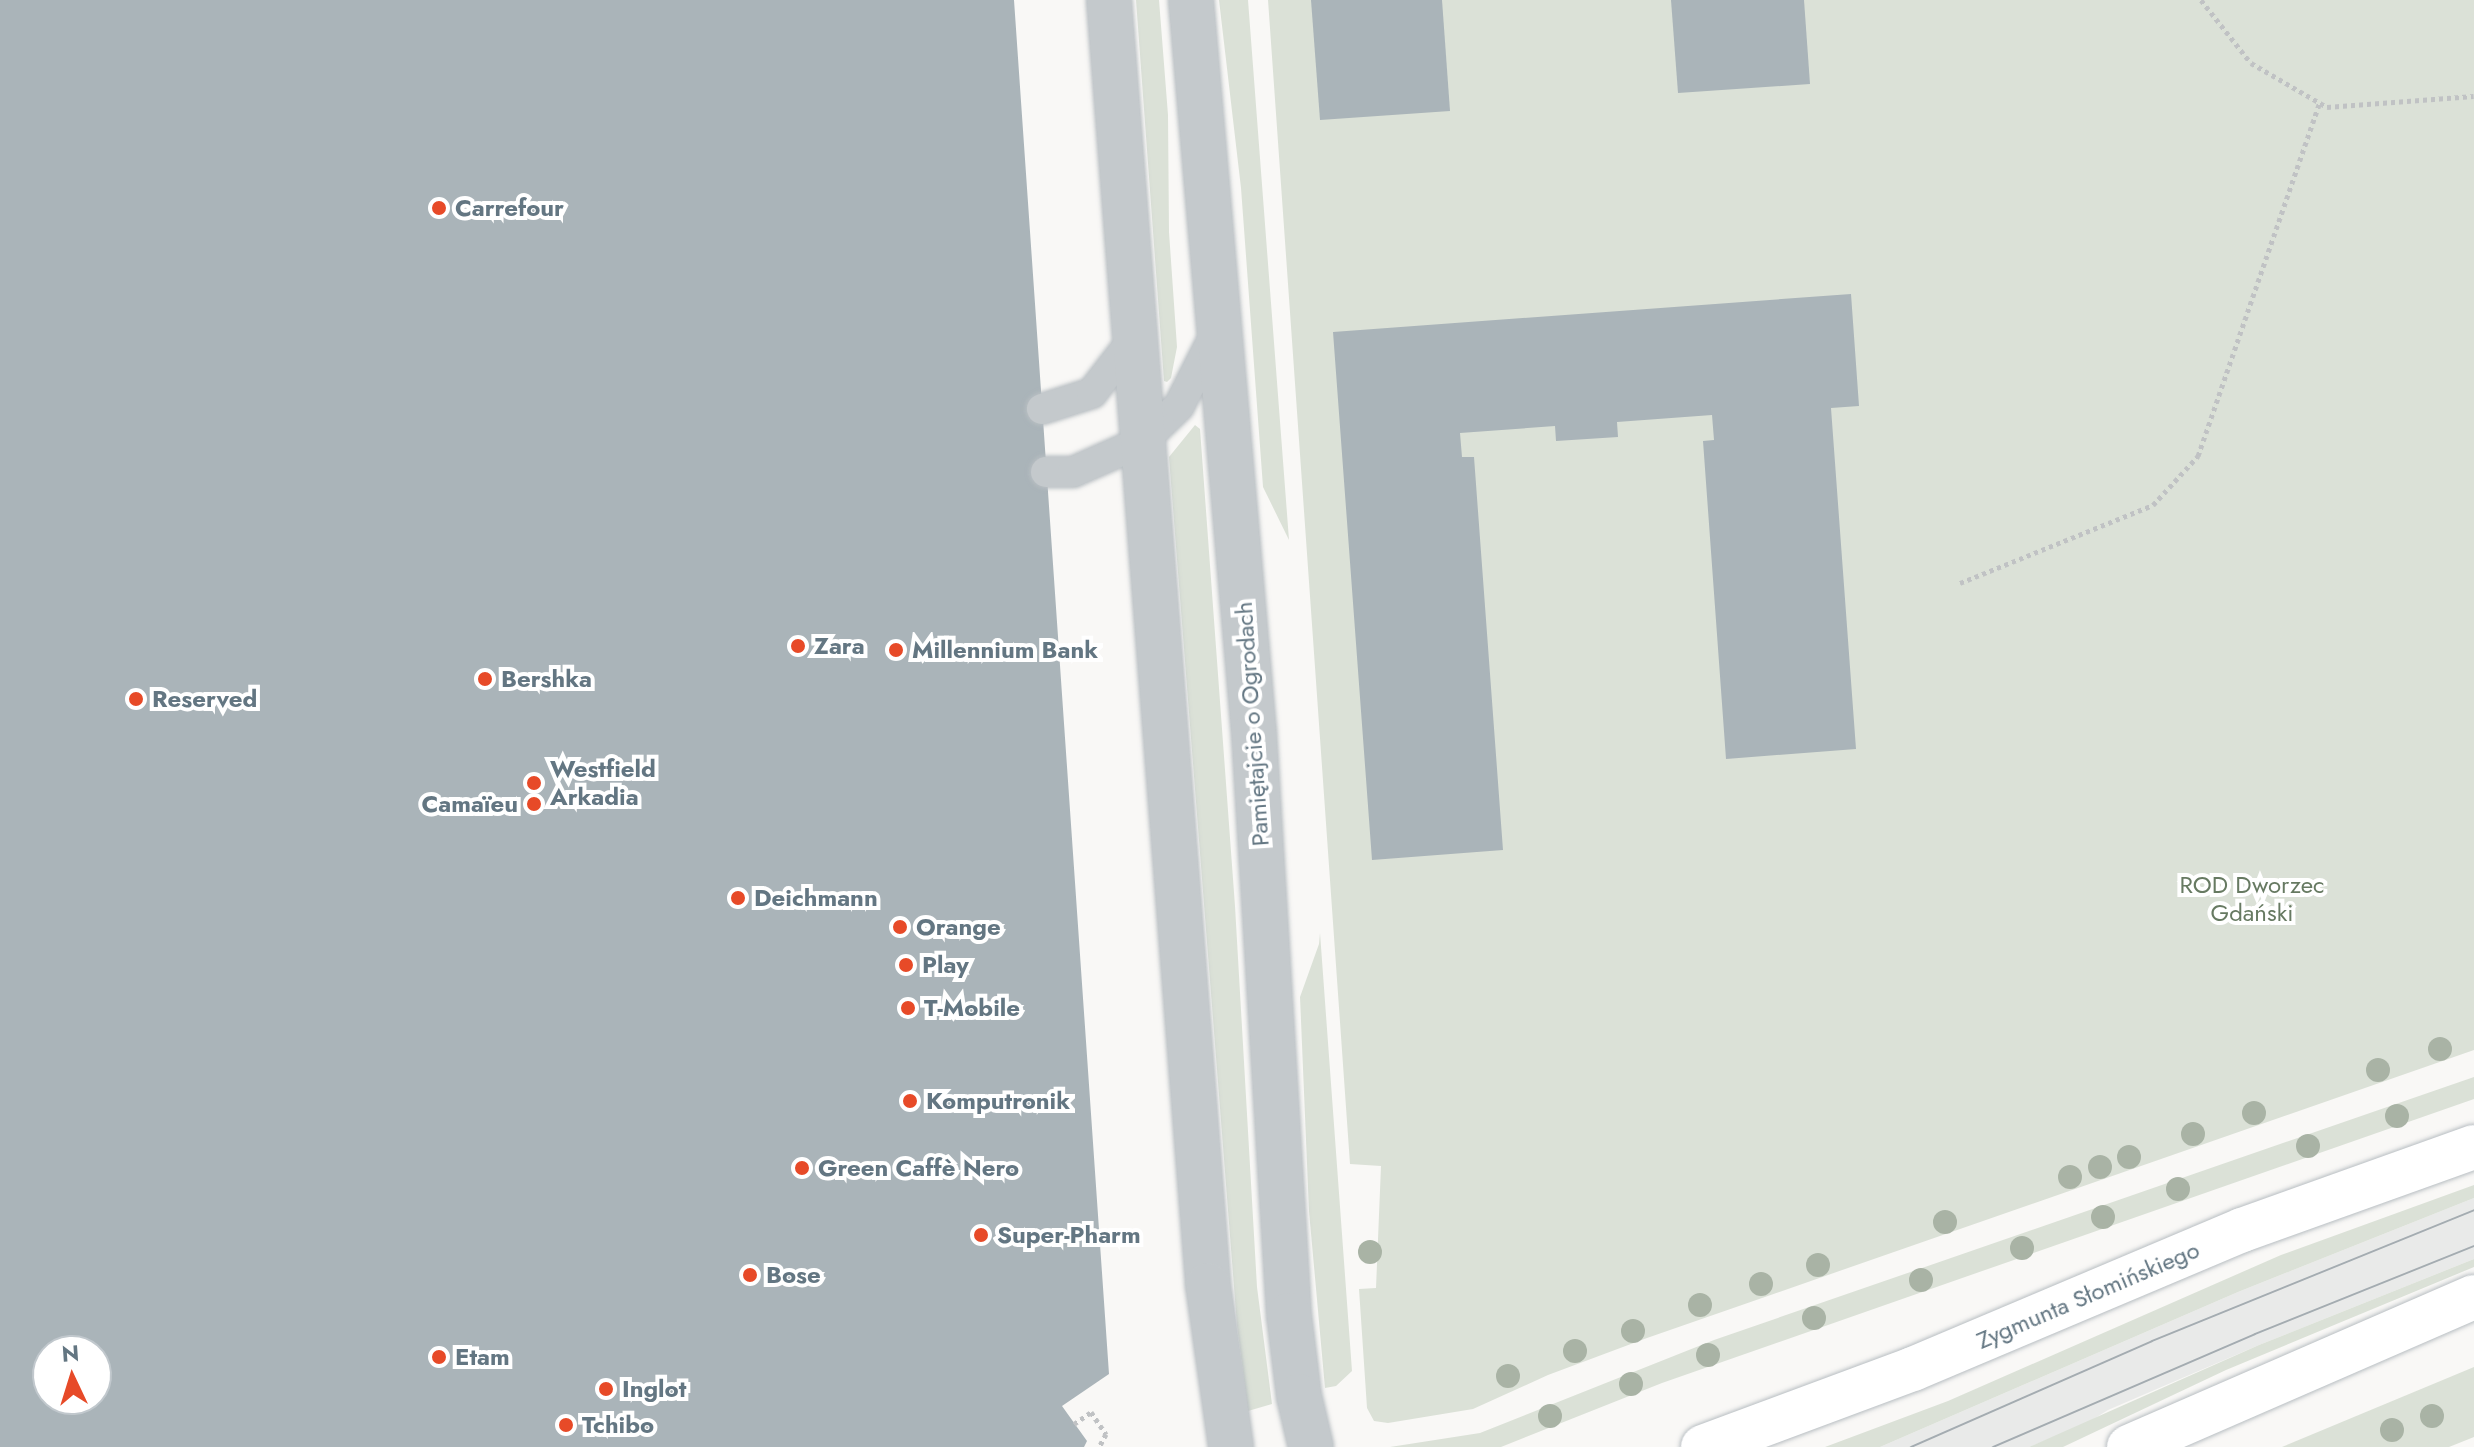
<!DOCTYPE html>
<meta charset="utf-8">
<style>
body{margin:0}
#map{position:relative;width:2474px;height:1447px;overflow:hidden;background:#f9f8f6;font-family:Jost,sans-serif}
div>[style]{position:absolute}
.built>*{inset:0;background:#e9eae9}
.green>*{inset:0;background:#dbe1d7}
.building>*{inset:0;background:#aab4b9}
.path>*{height:5px;margin-top:-2.5px;transform-origin:0;background:repeating-linear-gradient(90deg,#c0c2c4 0 4px,transparent 0 8px)}
.roads{filter:drop-shadow(0 0 2px #b8bec2) drop-shadow(0 0 2px #b8bec2)}
.service>*{height:30px;margin:-15px;padding:0 15px;transform-origin:15px;border-radius:15px;background:#c4c9cc}
.minor>*{height:44px;margin:-22px;padding:0 22px;transform-origin:22px;border-radius:22px;background:#c4c9cc}
.secondary>*{height:44px;margin:-22px;padding:0 22px;transform-origin:22px;border-radius:22px;background:#fff}
.tram>*{height:2px;margin:-1px;padding:0 1px;transform-origin:1px;border-radius:1px;background:#a4acb1}
.trees>*{width:24px;height:24px;margin:-12px;border-radius:50%;background:#a9b3a5}
.dots>*{width:22px;height:22px;translate:-50% -50%;box-sizing:border-box;border:4px solid #fff;border-radius:50%}
span{translate:-50% -50%;white-space:nowrap;text-align:center;line-height:1.15;-webkit-text-stroke:8px #fff;paint-order:stroke}
.poi-label{font-size:24px;color:#637682;font-weight:700}
.left{translate:0 -50%;text-align:left}
.right{translate:-100% -50%;text-align:right}
.street-label{font-size:24px;color:#637682}
.park-label{font-size:24px;color:#677a62}
.north{position:absolute;left:32px;top:1335px;width:80px;height:80px;box-sizing:border-box;background:#fff;border:2px solid #c1c8cd;border-radius:50%;rotate:356deg;font-size:22px;font-weight:700;line-height:32px;text-align:center;color:#637682}
.north::after{content:'';display:block;margin:auto;width:28px;height:36px;background:#e74a28;clip-path:polygon(50% 0,100% 100%,50% 72%,0 100%)}
</style>
<div id="map">
<div class="built">
<div style="clip-path:polygon(2474px 1198px,2474px 1259px,2259px 1345px,2108px 1410px,2084px 1425px,2029px 1447px,1880px 1447px,2238px 1292px)"></div>
</div>
<div class="green">
<div style="clip-path:polygon(1136px 0,1159px 0,1168px 115px,1169px 232px,1177px 347px,1171px 378px,1167px 382px,1164px 381px)"></div>
<div style="clip-path:polygon(1219px 0,1248px 0,1289px 540px,1263px 487px,1241px 188px)"></div>
<div style="clip-path:polygon(1268px 0,2474px 0,2474px 1050px,1647px 1338px,1548px 1375px,1473px 1409px,1388px 1423px,1374px 1421px,1367px 1408px,1359px 1289px,1376px 1288px,1381px 1166px,1350px 1164px)"></div>
<div style="clip-path:polygon(1195px 425px,1200px 429px,1235px 906px,1257px 1287px,1272px 1404px,1248px 1411px,1237px 1325px,1169px 457px)"></div>
<div style="clip-path:polygon(1320px 933px,1352px 1371px,1336px 1386px,1325px 1388px,1309px 1211px,1300px 997px,1319px 944px)"></div>
<div style="clip-path:polygon(2474px 1077px,2474px 1099px,1662px 1383px,1501px 1447px,1390px 1447px,1480px 1433px,1714px 1340px)"></div>
<div style="clip-path:polygon(2474px 1185px,2474px 1198px,2238px 1292px,1880px 1447px,1825px 1447px,1948px 1401px,2281px 1255px)"></div>
<div style="clip-path:polygon(2474px 1259px,2474px 1267px,2226px 1370px,2063px 1447px,2029px 1447px,2259px 1345px)"></div>
<div style="clip-path:polygon(2474px 1367px,2474px 1437px,2449px 1447px,2282px 1447px)"></div>
</div>
<div class="building">
<div style="clip-path:polygon(evenodd,0 0,1014px 0,1109px 1374px,1062px 1406px,1087px 1441px,1084px 1447px,0 1447px,0 0,48px 1351px,96px 1351px,96px 1399px,48px 1399px,48px 1351px)"></div>
<div style="clip-path:polygon(1311px 0,1442px 0,1450px 111px,1320px 120px)"></div>
<div style="clip-path:polygon(1671px 0,1804px 0,1810px 84px,1678px 93px)"></div>
<div style="clip-path:polygon(1851px 294px,1859px 406px,1831px 408px,1856px 749px,1726px 759px,1703px 441px,1714px 440px,1712px 415px,1617px 422px,1618px 437px,1556px 441px,1555px 426px,1460px 433px,1462px 457px,1474px 457px,1503px 850px,1372px 860px,1333px 332px)"></div>
</div>
<div class="path">
<div style="left:2201px;top:0;width:80px;rotate:51.6deg"></div>
<div style="left:2251px;top:63px;width:88px;rotate:30.1deg"></div>
<div style="left:2327px;top:107px;width:147px;rotate:-4.3deg"></div>
<div style="left:1960px;top:583px;width:208px;rotate:-22deg"></div>
<div style="left:2153px;top:505px;width:67px;rotate:-47.4deg"></div>
<div style="left:2198px;top:456px;width:374px;rotate:-71deg"></div>
<div style="left:1074px;top:1424px;width:21px;rotate:-35deg"></div>
<div style="left:1091px;top:1412px;width:27px;rotate:56deg"></div>
<div style="left:1106px;top:1434px;width:15px;rotate:118deg"></div>
</div>
<div class="roads">
<div class="service">
<div style="left:1042px;top:409px;width:52px;rotate:-17.7deg"></div>
<div style="left:1092px;top:393px;width:72px;rotate:-52.3deg"></div>
<div style="left:1046px;top:472px;width:27px"></div>
<div style="left:1073px;top:472px;width:77px;rotate:-23.9deg"></div>
<div style="left:1143px;top:441px;width:50px;rotate:-44.2deg"></div>
<div style="left:1179px;top:406px;width:84px;rotate:-63.1deg"></div>
</div>
<div class="minor">
<div style="left:1109px;top:0;width:1289px;rotate:85.59deg"></div>
<div style="left:1208px;top:1285px;width:164px;rotate:81.9deg"></div>
<div style="left:1191px;top:0;width:736px;rotate:85.09deg"></div>
<div style="left:1254px;top:733px;width:583px;rotate:86.56deg"></div>
<div style="left:1289px;top:1315px;width:82px;rotate:83deg"></div>
<div style="left:1299px;top:1396px;width:52px;rotate:76.8deg"></div>
</div>
<div class="secondary">
<div style="left:1703px;top:1447px;width:224px;rotate:-20.4deg"></div>
<div style="left:1913px;top:1369px;width:357px;rotate:-22.9deg"></div>
<div style="left:2242px;top:1230px;width:246px;rotate:-19.7deg"></div>
<div style="left:2129px;top:1447px;width:376px;rotate:-23.5deg"></div>
</div>
</div>
<div class="tram">
<div style="left:1911px;top:1447px;width:263px;rotate:-23.7deg"></div>
<div style="left:2152px;top:1341px;width:348px;rotate:-22.1deg"></div>
<div style="left:1993px;top:1447px;width:285px;rotate:-23.3deg"></div>
<div style="left:2255px;top:1334px;width:236px;rotate:-21.9deg"></div>
</div>
<div class="trees">
<div style="left:2440px;top:1049px"></div>
<div style="left:2378px;top:1070px"></div>
<div style="left:2254px;top:1113px"></div>
<div style="left:2397px;top:1116px"></div>
<div style="left:2193px;top:1134px"></div>
<div style="left:2308px;top:1146px"></div>
<div style="left:2129px;top:1157px"></div>
<div style="left:2100px;top:1167px"></div>
<div style="left:2070px;top:1177px"></div>
<div style="left:2178px;top:1189px"></div>
<div style="left:2103px;top:1217px"></div>
<div style="left:1945px;top:1222px"></div>
<div style="left:2022px;top:1248px"></div>
<div style="left:1370px;top:1252px"></div>
<div style="left:1818px;top:1265px"></div>
<div style="left:1921px;top:1280px"></div>
<div style="left:1761px;top:1284px"></div>
<div style="left:1700px;top:1305px"></div>
<div style="left:1814px;top:1318px"></div>
<div style="left:1633px;top:1331px"></div>
<div style="left:1575px;top:1351px"></div>
<div style="left:1708px;top:1355px"></div>
<div style="left:1508px;top:1376px"></div>
<div style="left:1631px;top:1384px"></div>
<div style="left:1550px;top:1416px"></div>
<div style="left:2432px;top:1416px"></div>
<div style="left:2392px;top:1430px"></div>
</div>
<div class="dots">
<div style="left:439px;top:208px;background:#e74a28"></div>
<div style="left:798px;top:646px;background:#e74a28"></div>
<div style="left:896px;top:650px;background:#e74a28"></div>
<div style="left:485px;top:679px;background:#e74a28"></div>
<div style="left:136px;top:699px;background:#e74a28"></div>
<div style="left:534px;top:783px;background:#e74a28"></div>
<div style="left:534px;top:804px;background:#e74a28"></div>
<div style="left:738px;top:898px;background:#e74a28"></div>
<div style="left:900px;top:927px;background:#e74a28"></div>
<div style="left:906px;top:965px;background:#e74a28"></div>
<div style="left:908px;top:1008px;background:#e74a28"></div>
<div style="left:910px;top:1101px;background:#e74a28"></div>
<div style="left:802px;top:1168px;background:#e74a28"></div>
<div style="left:981px;top:1235px;background:#e74a28"></div>
<div style="left:750px;top:1275px;background:#e74a28"></div>
<div style="left:439px;top:1357px;background:#e74a28"></div>
<div style="left:606px;top:1389px;background:#e74a28"></div>
<div style="left:566px;top:1425px;background:#e74a28"></div>
</div>
<div class="poi-label">
<span class="left" style="left:455px;top:208px">Carrefour</span>
<span class="left" style="left:814px;top:646px">Zara</span>
<span class="left" style="left:912px;top:650px">Millennium Bank</span>
<span class="left" style="left:501px;top:679px">Bershka</span>
<span class="left" style="left:152px;top:699px">Reserved</span>
<span class="left" style="left:550px;top:783px">Westfield<br>Arkadia</span>
<span class="right" style="left:518px;top:804px">Camaïeu</span>
<span class="left" style="left:754px;top:898px">Deichmann</span>
<span class="left" style="left:916px;top:927px">Orange</span>
<span class="left" style="left:922px;top:965px">Play</span>
<span class="left" style="left:924px;top:1008px">T-Mobile</span>
<span class="left" style="left:926px;top:1101px">Komputronik</span>
<span class="left" style="left:818px;top:1168px">Green Caffè Nero</span>
<span class="left" style="left:997px;top:1235px">Super-Pharm</span>
<span class="left" style="left:766px;top:1275px">Bose</span>
<span class="left" style="left:455px;top:1357px">Etam</span>
<span class="left" style="left:622px;top:1389px">Inglot</span>
<span class="left" style="left:582px;top:1425px">Tchibo</span>
</div>
<div class="street-label">
<span style="left:1252px;top:724px;rotate:-94deg">Pamiętajcie o Ogrodach</span>
<span style="left:2088px;top:1295px;rotate:-23deg">Zygmunta Słomińskiego</span>
</div>
<div class="park-label">
<span style="left:2252px;top:899px">ROD Dworzec<br>Gdański</span>
</div>
<div class="north">N</div>
</div>
